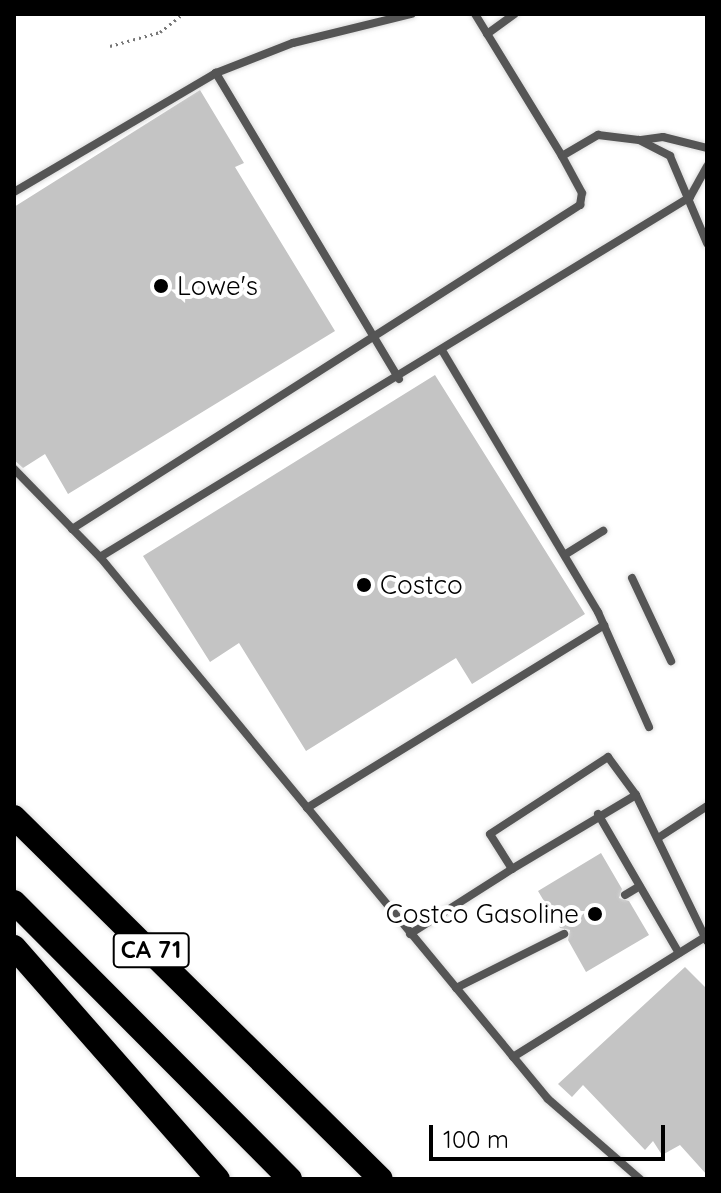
<!DOCTYPE html>
<style>
body{margin:0}
#map{position:relative;width:721px;height:1193px;overflow:hidden;background:#fff;font-family:Quicksand,sans-serif}
div>[style]{position:absolute}
.building>*{inset:0;background:#c4c4c4}
.path>*{height:3px;margin-top:-1.5px;transform-origin:0;background:repeating-linear-gradient(90deg,#777 0 2px,transparent 0 6px)}
.roads{filter:drop-shadow(0 0 2px #dbdbdb) drop-shadow(0 0 2px #dbdbdb)}
.service>*{height:8px;margin:-4px;padding:0 4px;transform-origin:4px;border-radius:4px;background:#555}
.motorway>*{height:24px;margin:-12px;padding:0 12px;transform-origin:12px;border-radius:12px;background:#000}
.dots>*{width:22px;height:22px;translate:-50% -50%;box-sizing:border-box;border:4px solid #fff;border-radius:50%}
span{translate:-50% -50%;white-space:nowrap;text-align:center;line-height:1.15;-webkit-text-stroke:8px #fff;paint-order:stroke}
.shield-label span{padding:2px 6px;background:#fff;border:2px solid;border-radius:6px;-webkit-text-stroke-width:0}
.shield-label{font-size:24px;color:#000;font-weight:700}
.poi-label{font-size:26px;color:#000}
.left{translate:0 -50%;text-align:left}
.right{translate:-100% -50%;text-align:right}
.frame{position:absolute;inset:0;border:16px solid #000;pointer-events:none}
.scale{position:absolute;left:429px;top:1125px;width:236px;height:36px;box-sizing:border-box;border:4px solid #000;border-top:0;padding-left:10px;font-size:24px;line-height:28px;white-space:nowrap;color:#000;-webkit-text-stroke:6px #fff;paint-order:stroke}
</style>
<div id="map">
<div class="building">
<div style="clip-path:polygon(200px 90px,244px 163px,235px 167px,335px 331px,68px 494px,45px 454px,23px 468px,14px 460px,14px 207px)"></div>
<div style="clip-path:polygon(435px 375px,585px 614px,472px 684px,456px 658px,306px 751px,239px 643px,210px 662px,143px 556px)"></div>
<div style="clip-path:polygon(601px 853px,622px 889px,619px 898px,629px 901px,649px 935px,586px 972px,568px 940px,570px 930px,560px 928px,538px 891px)"></div>
<div style="clip-path:polygon(685px 967px,707px 989px,707px 1175px,680px 1145px,662px 1155px,653px 1141px,645px 1150px,583px 1085px,572px 1097px,558px 1084px)"></div>
</div>
<div class="path">
<div style="left:110px;top:46px;width:52px;rotate:-15.6deg"></div>
<div style="left:160px;top:32px;width:29px;rotate:-38deg"></div>
</div>
<div class="roads">
<div class="service">
<div style="left:475px;top:14px;width:167px;rotate:58.5deg"></div>
<div style="left:562px;top:156px;width:42px;rotate:-30.3deg"></div>
<div style="left:598px;top:135px;width:41px;rotate:7deg"></div>
<div style="left:639px;top:140px;width:35px;rotate:27deg"></div>
<div style="left:670px;top:156px;width:95px;rotate:67deg"></div>
<div style="left:487px;top:34px;width:34px;rotate:-36deg"></div>
<div style="left:641px;top:140px;width:22px;rotate:-8deg"></div>
<div style="left:663px;top:137px;width:45px;rotate:14deg"></div>
<div style="left:14px;top:192px;width:234px;rotate:-30.5deg"></div>
<div style="left:443px;top:352px;width:303px;rotate:59.2deg"></div>
<div style="left:598px;top:612px;width:126px;rotate:66.1deg"></div>
<div style="left:399px;top:379px;width:357px;rotate:-120.9deg"></div>
<div style="left:216px;top:73px;width:83px;rotate:-21.3deg"></div>
<div style="left:293px;top:43px;width:122px;rotate:-13.8deg"></div>
<div style="left:14px;top:469px;width:123px;rotate:45.7deg"></div>
<div style="left:100px;top:557px;width:703px;rotate:50.42deg"></div>
<div style="left:548px;top:1099px;width:122px;rotate:41deg"></div>
<div style="left:72px;top:529px;width:603px;rotate:-32.53deg"></div>
<div style="left:580px;top:205px;width:12px;rotate:-81deg"></div>
<div style="left:582px;top:193px;width:42px;rotate:-118.4deg"></div>
<div style="left:566px;top:554px;width:44px;rotate:-31.9deg"></div>
<div style="left:100px;top:557px;width:691px;rotate:-31.39deg"></div>
<div style="left:690px;top:197px;width:35px;rotate:-61deg"></div>
<div style="left:632px;top:578px;width:92px;rotate:64.8deg"></div>
<div style="left:636px;top:795px;width:162px;rotate:64.1deg"></div>
<div style="left:307px;top:808px;width:349px;rotate:-31.6deg"></div>
<div style="left:598px;top:814px;width:161px;rotate:59.8deg"></div>
<div style="left:658px;top:838px;width:59px;rotate:-33.1deg"></div>
<div style="left:625px;top:895px;width:17px;rotate:-31deg"></div>
<div style="left:410px;top:934px;width:121px;rotate:-32.5deg"></div>
<div style="left:512px;top:869px;width:41px;rotate:-122.2deg"></div>
<div style="left:490px;top:834px;width:141px;rotate:-33.1deg"></div>
<div style="left:608px;top:757px;width:47px;rotate:53.6deg"></div>
<div style="left:636px;top:795px;width:144px;rotate:149.2deg"></div>
<div style="left:456px;top:988px;width:121px;rotate:-26.6deg"></div>
<div style="left:513px;top:1057px;width:226px;rotate:-32deg"></div>
</div>
<div class="motorway">
<div style="left:14px;top:817px;width:515px;rotate:44.61deg"></div>
<div style="left:14px;top:902px;width:391px;rotate:45.1deg"></div>
<div style="left:14px;top:947px;width:309px;rotate:48.7deg"></div>
</div>
</div>
<div class="dots">
<div style="left:161px;top:286px;background:#000"></div>
<div style="left:364px;top:585px;background:#000"></div>
<div style="left:595px;top:914px;background:#000"></div>
</div>
<div class="shield-label">
<span style="left:151px;top:950px">CA 71</span>
</div>
<div class="poi-label">
<span class="left" style="left:177px;top:286px">Lowe's</span>
<span class="left" style="left:380px;top:585px">Costco</span>
<span class="right" style="left:579px;top:914px">Costco Gasoline</span>
</div>
<div class="frame"></div>
<div class="scale">100 m</div>
</div>
